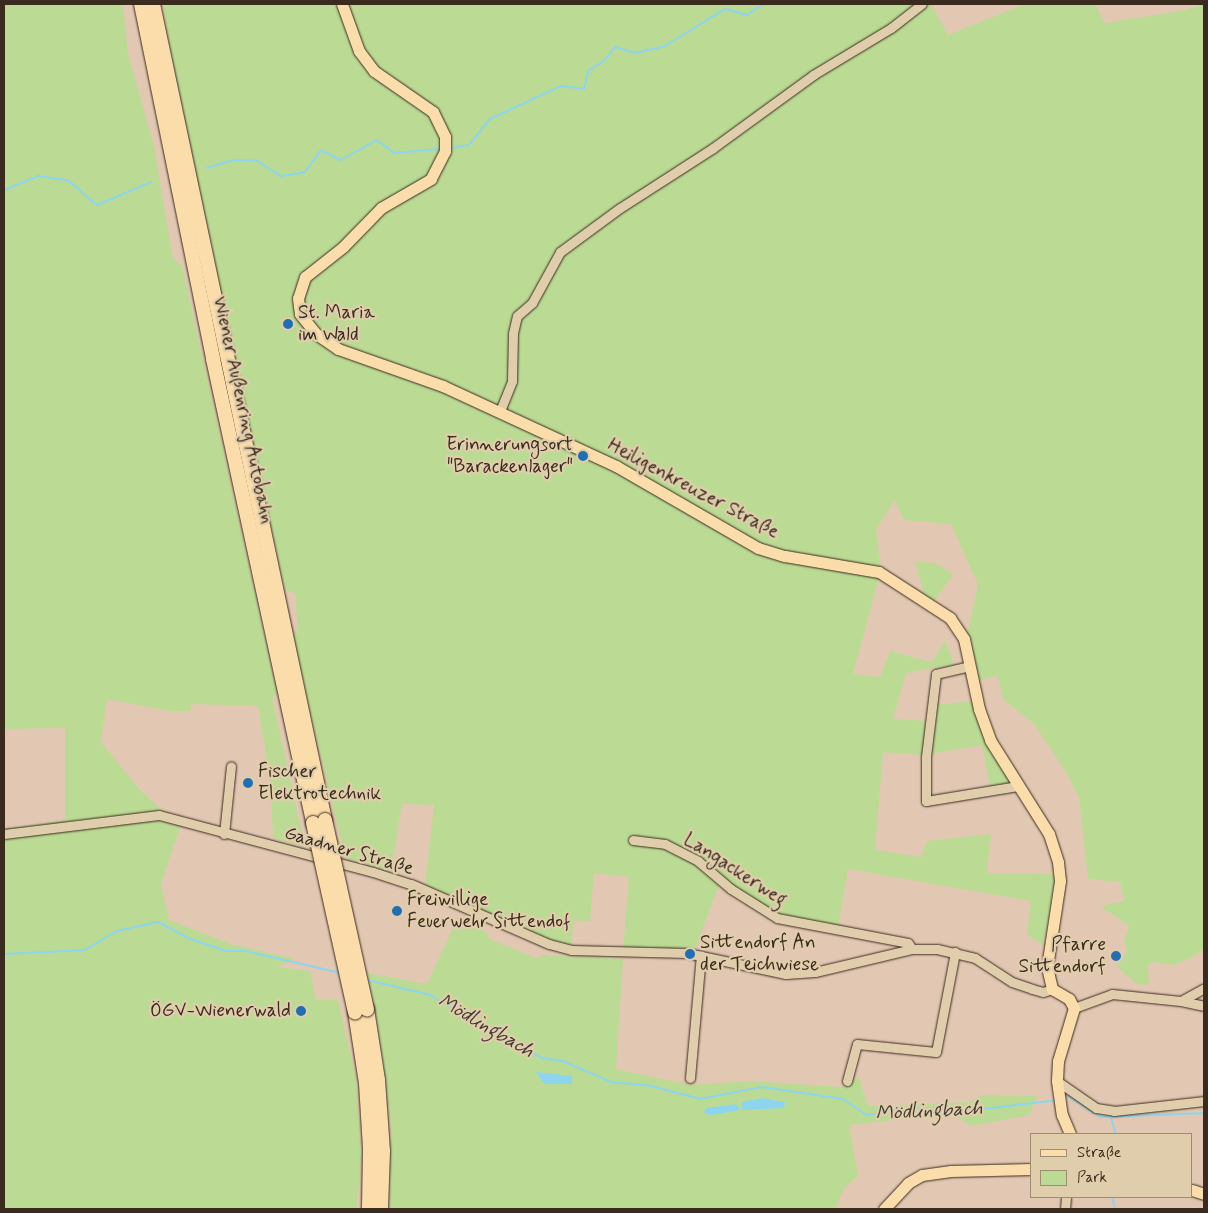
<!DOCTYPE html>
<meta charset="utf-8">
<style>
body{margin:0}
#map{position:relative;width:1208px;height:1213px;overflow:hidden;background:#e2c8b3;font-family:Mynerve,sans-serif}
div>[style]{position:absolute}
.green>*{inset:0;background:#bbdb94}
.water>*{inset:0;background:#8dd5ee}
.stream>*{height:2px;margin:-1px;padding:0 1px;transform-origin:1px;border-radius:1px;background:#8dd5ee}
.roads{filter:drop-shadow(0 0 1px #3b2a1e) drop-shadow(0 0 1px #3b2a1e)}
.minor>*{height:9px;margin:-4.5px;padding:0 4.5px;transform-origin:4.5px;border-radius:4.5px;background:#e0cdab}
.major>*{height:11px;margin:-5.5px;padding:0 5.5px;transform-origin:5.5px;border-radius:5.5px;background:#fbddab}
.highway>*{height:14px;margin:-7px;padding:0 7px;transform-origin:7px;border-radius:7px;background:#fbddab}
.bridges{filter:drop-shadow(0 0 1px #3b2a1e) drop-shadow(0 0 1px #3b2a1e)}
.highway-bridge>*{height:14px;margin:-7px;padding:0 7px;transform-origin:7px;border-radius:7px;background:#fbddab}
.dots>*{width:14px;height:14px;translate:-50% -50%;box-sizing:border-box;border:2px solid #e0cdab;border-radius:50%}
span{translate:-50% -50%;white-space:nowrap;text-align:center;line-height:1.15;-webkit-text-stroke:4.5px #e0cdab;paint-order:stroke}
.poi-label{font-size:19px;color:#3b2a1e}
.left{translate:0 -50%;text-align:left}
.right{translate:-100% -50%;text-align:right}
.street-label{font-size:19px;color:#3b2a1e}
.water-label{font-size:20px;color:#433b33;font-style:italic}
.frame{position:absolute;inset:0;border:5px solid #3b2a1e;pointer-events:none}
.legend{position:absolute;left:1030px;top:1133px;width:162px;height:65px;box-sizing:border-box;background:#e0cdab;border:1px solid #9e8c73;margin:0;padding:6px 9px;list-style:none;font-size:15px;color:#3b2a1e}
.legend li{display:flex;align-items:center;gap:10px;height:25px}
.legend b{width:25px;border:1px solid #9e8c73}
</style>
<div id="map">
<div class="green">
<div style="clip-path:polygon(4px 4px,123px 4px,128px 54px,154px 146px,173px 259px,182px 265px,277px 694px,272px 697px,305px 847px,273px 838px,270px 780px,258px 706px,191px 704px,190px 711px,170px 711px,107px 699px,101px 742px,139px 789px,180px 827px,161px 884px,169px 920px,231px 944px,295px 959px,277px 967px,310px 971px,316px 1000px,338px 1000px,356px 1078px,361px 1155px,357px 1209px,4px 1209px,4px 829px,65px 820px,65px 728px,4px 729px)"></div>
<div style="clip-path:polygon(163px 4px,931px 4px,948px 35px,1025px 4px,1096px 4px,1104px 23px,1186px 10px,1204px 4px,1204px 949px,1191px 958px,1173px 965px,1152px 962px,1148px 965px,1149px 983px,1138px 985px,1117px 967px,1127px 952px,1124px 942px,1129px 926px,1100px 906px,1124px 901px,1120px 882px,1088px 879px,1079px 798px,1065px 770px,1034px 724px,1004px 700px,997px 675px,977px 681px,967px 635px,978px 585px,951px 524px,904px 520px,895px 500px,876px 529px,881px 570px,853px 674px,880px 677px,890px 651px,932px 662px,945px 640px,954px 664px,906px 673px,893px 719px,931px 721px,933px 705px,972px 701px,1010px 780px,1007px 785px,990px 787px,982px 745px,924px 755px,883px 752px,875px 850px,921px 857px,927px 841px,991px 834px,987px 873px,1054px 874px,1055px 889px,1043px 945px,1027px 935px,1031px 901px,848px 869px,838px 927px,779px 917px,721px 879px,695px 949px,623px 950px,629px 877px,594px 873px,590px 922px,574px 920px,571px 946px,546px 940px,425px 884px,434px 805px,402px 804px,391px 872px,345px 858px,291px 631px,298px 631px,295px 594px,285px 590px,171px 55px)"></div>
<div style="clip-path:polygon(915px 561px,938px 564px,953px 575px,933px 602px,924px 595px)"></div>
<div style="clip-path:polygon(457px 919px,486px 932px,489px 939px,538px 959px,540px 955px,623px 959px,616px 1069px,690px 1085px,751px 1081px,842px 1087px,859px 1077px,868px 1106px,971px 1102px,980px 1095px,1037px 1096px,1029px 1115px,971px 1126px,953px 1114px,849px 1125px,858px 1176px,845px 1187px,835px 1209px,389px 1209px,391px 1127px,380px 1038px,368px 973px,427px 984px)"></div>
</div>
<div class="water">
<div style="clip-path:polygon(536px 1072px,572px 1076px,572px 1084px,544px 1084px)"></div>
<div style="clip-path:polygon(762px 1098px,785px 1102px,784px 1108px,742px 1110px,741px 1102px)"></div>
<div style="clip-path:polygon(736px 1104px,740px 1110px,711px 1115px,704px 1113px,706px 1108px)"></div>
</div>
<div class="stream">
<div style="left:453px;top:148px;width:16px;rotate:-11deg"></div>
<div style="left:469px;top:145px;width:33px;rotate:-51deg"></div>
<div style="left:490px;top:119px;width:78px;rotate:-24.9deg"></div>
<div style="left:561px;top:86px;width:23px;rotate:7deg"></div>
<div style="left:584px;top:89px;width:18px;rotate:-77deg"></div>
<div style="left:588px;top:71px;width:19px;rotate:-32deg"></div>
<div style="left:604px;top:61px;width:18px;rotate:-52deg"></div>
<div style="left:615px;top:47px;width:21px;rotate:17deg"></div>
<div style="left:635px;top:53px;width:31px;rotate:-13deg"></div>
<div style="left:665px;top:46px;width:70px;rotate:-31.7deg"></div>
<div style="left:725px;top:9px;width:23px;rotate:15deg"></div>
<div style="left:747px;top:15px;width:19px;rotate:-35deg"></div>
<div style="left:207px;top:168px;width:28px;rotate:-17deg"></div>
<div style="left:234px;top:160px;width:23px;rotate:2deg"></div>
<div style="left:257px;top:161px;width:28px;rotate:32deg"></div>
<div style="left:281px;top:176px;width:24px;rotate:-9deg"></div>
<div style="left:305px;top:172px;width:27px;rotate:-54deg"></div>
<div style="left:321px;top:150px;width:22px;rotate:27deg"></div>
<div style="left:341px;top:160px;width:41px;rotate:-29.1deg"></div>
<div style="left:377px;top:140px;width:21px;rotate:37deg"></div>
<div style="left:394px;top:153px;width:44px;rotate:-5.2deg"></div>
<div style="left:4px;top:190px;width:37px;rotate:-22deg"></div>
<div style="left:38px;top:176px;width:30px;rotate:8deg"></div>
<div style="left:68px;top:180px;width:38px;rotate:41deg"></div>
<div style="left:97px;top:205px;width:59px;rotate:-23.1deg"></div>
<div style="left:4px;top:954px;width:81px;rotate:-2.8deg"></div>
<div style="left:85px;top:950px;width:37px;rotate:-31deg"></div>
<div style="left:117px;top:931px;width:42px;rotate:-12.4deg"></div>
<div style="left:158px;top:922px;width:34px;rotate:28deg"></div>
<div style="left:188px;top:938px;width:40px;rotate:18.9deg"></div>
<div style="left:226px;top:951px;width:19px"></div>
<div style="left:245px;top:951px;width:98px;rotate:13deg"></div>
<div style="left:367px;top:980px;width:65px;rotate:13.4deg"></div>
<div style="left:430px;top:995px;width:129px;rotate:29.4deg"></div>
<div style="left:542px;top:1058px;width:21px;rotate:8deg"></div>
<div style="left:563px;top:1061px;width:52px;rotate:23.6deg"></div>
<div style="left:611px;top:1082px;width:36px;rotate:5deg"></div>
<div style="left:647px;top:1085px;width:55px;rotate:14.8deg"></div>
<div style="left:700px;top:1099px;width:63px;rotate:-11deg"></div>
<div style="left:762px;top:1087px;width:82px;rotate:8.4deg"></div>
<div style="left:843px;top:1099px;width:29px;rotate:34deg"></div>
<div style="left:867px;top:1115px;width:50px;rotate:-8deg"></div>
<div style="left:917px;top:1108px;width:66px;rotate:0.9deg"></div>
<div style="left:983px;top:1109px;width:75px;rotate:-6.9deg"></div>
<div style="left:1064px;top:1098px;width:4px;rotate:-27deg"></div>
<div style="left:1068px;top:1096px;width:38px;rotate:33deg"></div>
<div style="left:1100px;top:1117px;width:104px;rotate:-2.2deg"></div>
<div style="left:1111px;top:1118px;width:17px;rotate:73deg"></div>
<div style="left:1112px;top:1197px;width:12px;rotate:76deg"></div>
</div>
<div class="roads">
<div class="minor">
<div style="left:500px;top:411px;width:32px;rotate:-68deg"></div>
<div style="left:512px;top:381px;width:48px;rotate:-88.8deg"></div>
<div style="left:513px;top:333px;width:17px;rotate:-77deg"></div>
<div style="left:517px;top:316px;width:20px;rotate:-41deg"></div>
<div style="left:532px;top:303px;width:58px;rotate:-61.2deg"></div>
<div style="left:560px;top:252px;width:74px;rotate:-36.3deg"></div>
<div style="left:620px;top:208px;width:111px;rotate:-32.8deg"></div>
<div style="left:713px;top:148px;width:124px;rotate:-36.1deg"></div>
<div style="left:813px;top:75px;width:91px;rotate:-31.1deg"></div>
<div style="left:891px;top:28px;width:39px;rotate:-38deg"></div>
<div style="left:970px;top:666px;width:35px;rotate:167deg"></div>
<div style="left:936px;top:674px;width:84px;rotate:96.9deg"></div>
<div style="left:926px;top:757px;width:44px;rotate:90deg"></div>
<div style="left:926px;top:801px;width:93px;rotate:-9.3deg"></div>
<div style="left:4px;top:834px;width:156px;rotate:-7deg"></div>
<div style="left:159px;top:815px;width:221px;rotate:14.9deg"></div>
<div style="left:373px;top:872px;width:40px;rotate:18deg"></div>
<div style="left:411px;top:884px;width:150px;rotate:23.5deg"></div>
<div style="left:549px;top:944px;width:23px;rotate:15deg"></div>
<div style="left:571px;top:950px;width:116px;rotate:1.5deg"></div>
<div style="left:687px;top:953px;width:101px;rotate:12deg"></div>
<div style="left:786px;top:974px;width:29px;rotate:-4deg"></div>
<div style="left:815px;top:972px;width:100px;rotate:-13.3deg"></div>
<div style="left:912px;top:949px;width:25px"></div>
<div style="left:937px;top:949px;width:39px;rotate:13deg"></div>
<div style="left:975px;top:958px;width:44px;rotate:33deg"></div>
<div style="left:1012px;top:982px;width:21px;rotate:19deg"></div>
<div style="left:1032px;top:989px;width:11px;rotate:15deg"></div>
<div style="left:1043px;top:992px;width:9px;rotate:-18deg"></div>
<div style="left:224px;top:834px;width:68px;rotate:-84.1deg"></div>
<div style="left:633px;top:840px;width:32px;rotate:7deg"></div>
<div style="left:665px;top:844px;width:37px;rotate:27deg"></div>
<div style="left:698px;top:861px;width:43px;rotate:40.3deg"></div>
<div style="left:731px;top:889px;width:54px;rotate:32.2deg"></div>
<div style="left:777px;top:918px;width:133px;rotate:10.8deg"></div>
<div style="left:908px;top:943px;width:7px;rotate:56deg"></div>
<div style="left:1181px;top:1001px;width:24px;rotate:12deg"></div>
<div style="left:1074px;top:1008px;width:40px;rotate:-20.2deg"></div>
<div style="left:1112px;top:994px;width:69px;rotate:5.8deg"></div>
<div style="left:1181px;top:1001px;width:26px;rotate:-29deg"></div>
<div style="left:690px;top:1078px;width:123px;rotate:-84.9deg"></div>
<div style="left:847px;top:1081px;width:38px;rotate:-75deg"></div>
<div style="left:857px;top:1044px;width:79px;rotate:5.8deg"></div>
<div style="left:936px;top:1052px;width:102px;rotate:-79.2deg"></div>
<div style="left:1057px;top:1081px;width:47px;rotate:34.7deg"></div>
<div style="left:1096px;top:1108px;width:18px;rotate:9deg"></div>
<div style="left:1114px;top:1111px;width:91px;rotate:-6.3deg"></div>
<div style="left:1065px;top:1209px;width:12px;rotate:-85deg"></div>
</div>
<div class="major">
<div style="left:342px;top:4px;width:50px;rotate:70.1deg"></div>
<div style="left:359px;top:51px;width:25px;rotate:53deg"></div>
<div style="left:374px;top:71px;width:72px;rotate:34.8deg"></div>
<div style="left:433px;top:112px;width:28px;rotate:64deg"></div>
<div style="left:445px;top:137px;width:14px;rotate:90deg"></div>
<div style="left:445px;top:151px;width:31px;rotate:117deg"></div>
<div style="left:431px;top:179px;width:58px;rotate:149.9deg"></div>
<div style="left:381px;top:208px;width:54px;rotate:134.3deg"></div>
<div style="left:343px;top:247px;width:48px;rotate:141.7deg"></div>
<div style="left:305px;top:277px;width:22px;rotate:108deg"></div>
<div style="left:298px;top:298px;width:16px;rotate:83deg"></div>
<div style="left:300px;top:314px;width:26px;rotate:51deg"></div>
<div style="left:316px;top:334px;width:27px;rotate:34deg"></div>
<div style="left:338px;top:349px;width:111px;rotate:19.4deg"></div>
<div style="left:443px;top:386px;width:191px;rotate:24.8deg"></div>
<div style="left:616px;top:466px;width:164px;rotate:30deg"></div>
<div style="left:758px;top:548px;width:28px;rotate:17deg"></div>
<div style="left:785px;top:556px;width:95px;rotate:9.7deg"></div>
<div style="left:879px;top:572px;width:85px;rotate:32.9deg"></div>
<div style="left:950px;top:618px;width:25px;rotate:56deg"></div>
<div style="left:964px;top:639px;width:72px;rotate:77.9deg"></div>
<div style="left:979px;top:709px;width:33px;rotate:70deg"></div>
<div style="left:990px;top:740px;width:111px;rotate:57.9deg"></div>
<div style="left:1049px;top:834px;width:29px;rotate:72deg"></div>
<div style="left:1058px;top:862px;width:19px;rotate:84deg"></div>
<div style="left:1060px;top:881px;width:87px;rotate:98.6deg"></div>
<div style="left:1047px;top:967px;width:23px;rotate:77deg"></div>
<div style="left:1052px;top:989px;width:20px;rotate:30deg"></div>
<div style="left:1069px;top:999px;width:10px;rotate:61deg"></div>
<div style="left:1074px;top:1008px;width:55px;rotate:106.8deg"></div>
<div style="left:1058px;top:1061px;width:20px;rotate:93deg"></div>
<div style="left:1057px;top:1081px;width:34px;rotate:82deg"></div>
<div style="left:1062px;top:1115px;width:21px;rotate:67deg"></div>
<div style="left:1192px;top:1190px;width:13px;rotate:18deg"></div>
<div style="left:884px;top:1209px;width:35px;rotate:-47deg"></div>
<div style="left:908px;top:1183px;width:16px;rotate:-30deg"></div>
<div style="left:922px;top:1175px;width:29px;rotate:-8deg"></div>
<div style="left:951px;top:1171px;width:81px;rotate:-1.4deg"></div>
</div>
<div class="highway">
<div style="left:141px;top:4px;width:362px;rotate:78.5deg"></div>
<div style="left:213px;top:359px;width:475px;rotate:77.8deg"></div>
<div style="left:153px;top:4px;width:834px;rotate:78.1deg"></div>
<div style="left:367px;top:1009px;width:72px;rotate:81.2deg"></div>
<div style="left:378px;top:1080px;width:71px;rotate:86deg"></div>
<div style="left:383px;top:1151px;width:58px;rotate:92deg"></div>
<div style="left:355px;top:1012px;width:72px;rotate:81.2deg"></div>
<div style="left:366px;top:1083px;width:66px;rotate:86.5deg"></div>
<div style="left:370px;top:1149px;width:60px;rotate:91deg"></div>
</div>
</div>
<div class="bridges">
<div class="highway-bridge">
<div style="left:325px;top:820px;width:194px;rotate:77.5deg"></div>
<div style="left:313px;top:823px;width:194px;rotate:77.5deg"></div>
</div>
</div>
<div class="dots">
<div style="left:288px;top:324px;background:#1f6fb2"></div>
<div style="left:583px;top:456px;background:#1f6fb2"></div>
<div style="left:248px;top:783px;background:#1f6fb2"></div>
<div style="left:397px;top:911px;background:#1f6fb2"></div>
<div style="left:690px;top:954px;background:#1f6fb2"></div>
<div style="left:1116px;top:956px;background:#1f6fb2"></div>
<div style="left:301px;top:1011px;background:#1f6fb2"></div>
</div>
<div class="poi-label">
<span class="left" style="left:298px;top:324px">St. Maria<br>im Wald</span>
<span class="right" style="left:573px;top:456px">Erinnerungsort<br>"Barackenlager"</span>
<span class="left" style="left:258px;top:783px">Fischer<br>Elektrotechnik</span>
<span class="left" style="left:407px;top:911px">Freiwillige<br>Feuerwehr Sittendof</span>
<span class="left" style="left:700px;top:954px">Sittendorf An<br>der Teichwiese</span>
<span class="right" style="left:1106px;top:956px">Pfarre<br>Sittendorf</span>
<span class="right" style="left:291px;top:1011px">ÖGV-Wienerwald</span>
</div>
<div class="street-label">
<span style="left:243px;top:410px;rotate:78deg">Wiener Außenring Autobahn</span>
<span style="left:693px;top:489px;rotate:28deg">Heiligenkreuzer Straße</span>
<span style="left:349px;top:851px;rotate:16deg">Gaadner Straße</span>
<span style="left:735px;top:870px;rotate:33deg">Langackerweg</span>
</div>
<div class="water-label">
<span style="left:486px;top:1026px;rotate:30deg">Mödlingbach</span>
<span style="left:929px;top:1111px;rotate:-3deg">Mödlingbach</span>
</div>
<div class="frame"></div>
<ul class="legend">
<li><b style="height:6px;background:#fbddab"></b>Straße</li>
<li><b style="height:14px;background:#bbdb94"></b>Park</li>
</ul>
</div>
